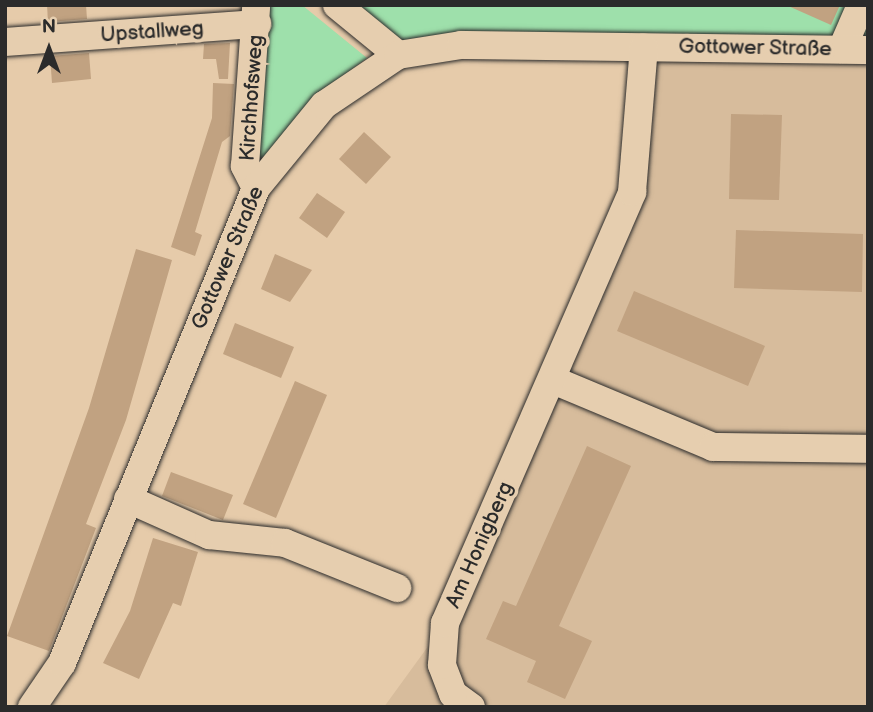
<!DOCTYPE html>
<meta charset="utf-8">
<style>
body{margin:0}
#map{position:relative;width:873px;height:712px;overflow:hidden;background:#e6cbaa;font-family:"Balsamiq Sans",sans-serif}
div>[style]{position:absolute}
.built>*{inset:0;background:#d7bc9c}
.green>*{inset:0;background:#9ee0ab}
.building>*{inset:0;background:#c1a281}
.roads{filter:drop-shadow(0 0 2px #2b2b2b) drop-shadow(0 0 2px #2b2b2b)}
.minor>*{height:28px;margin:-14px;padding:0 14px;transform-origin:14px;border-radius:14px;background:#e6ceaf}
span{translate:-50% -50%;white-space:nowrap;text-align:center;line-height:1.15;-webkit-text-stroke:7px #e6ceaf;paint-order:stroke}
.street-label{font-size:21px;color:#2b2b2b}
.frame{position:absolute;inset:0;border:7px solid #2b2b2b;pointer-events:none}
.north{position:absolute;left:14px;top:14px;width:70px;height:70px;-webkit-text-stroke:5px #e6ceaf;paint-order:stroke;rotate:0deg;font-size:19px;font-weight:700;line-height:28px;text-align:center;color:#2b2b2b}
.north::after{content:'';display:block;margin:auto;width:24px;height:32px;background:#2b2b2b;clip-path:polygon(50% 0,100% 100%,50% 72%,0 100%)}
</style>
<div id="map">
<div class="built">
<div style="clip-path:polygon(644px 47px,868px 50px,868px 707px,384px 707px,445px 623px,632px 192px)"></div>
</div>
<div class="green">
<div style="clip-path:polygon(266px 5px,302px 5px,367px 58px,312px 99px,266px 156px,253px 160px)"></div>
<div style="clip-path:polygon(337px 5px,868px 5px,868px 50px,398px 55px)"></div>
</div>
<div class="building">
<div style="clip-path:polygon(47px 5px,86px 5px,87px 19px,48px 22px)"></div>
<div style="clip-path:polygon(786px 5px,840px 5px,831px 25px)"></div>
<div style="clip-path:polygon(230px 43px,228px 79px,219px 79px,216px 59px,203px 59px,204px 44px)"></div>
<div style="clip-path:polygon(89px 53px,91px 79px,52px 83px,50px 56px)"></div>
<div style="clip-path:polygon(213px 83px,234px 84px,230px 136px,222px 142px,195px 232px,202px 235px,195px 256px,171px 247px,212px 118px)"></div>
<div style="clip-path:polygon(731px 114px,782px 115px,779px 200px,729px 199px)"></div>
<div style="clip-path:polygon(364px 132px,391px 157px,366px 184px,339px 159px)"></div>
<div style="clip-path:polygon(317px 193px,345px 212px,327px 238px,299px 218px)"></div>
<div style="clip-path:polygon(736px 230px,863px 234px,862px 292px,734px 288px)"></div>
<div style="clip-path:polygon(136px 249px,172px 260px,126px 420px,86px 524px,96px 528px,49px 651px,7px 636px,89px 408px)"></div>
<div style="clip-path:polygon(275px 254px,312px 270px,290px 302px,261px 289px)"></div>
<div style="clip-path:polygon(634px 291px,765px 346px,748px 386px,617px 331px)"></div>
<div style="clip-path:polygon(235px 323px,294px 347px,281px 378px,223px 354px)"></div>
<div style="clip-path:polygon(295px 381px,327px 395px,276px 518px,243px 504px)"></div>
<div style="clip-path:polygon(587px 446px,631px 466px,559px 626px,592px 641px,565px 699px,527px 682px,536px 661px,486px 639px,503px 601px,516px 606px)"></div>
<div style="clip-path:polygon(171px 472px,233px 495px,223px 520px,162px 496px)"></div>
<div style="clip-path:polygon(153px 538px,198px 552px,181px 606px,173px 603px,139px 679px,103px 663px,130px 611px)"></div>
</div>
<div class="roads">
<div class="minor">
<div style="left:337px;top:5px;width:79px;rotate:39.3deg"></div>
<div style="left:5px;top:42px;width:253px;rotate:-4.1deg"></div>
<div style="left:842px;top:49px;width:48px;rotate:-66.6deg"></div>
<div style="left:256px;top:188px;width:25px;rotate:-117deg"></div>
<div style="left:245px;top:166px;width:158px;rotate:-86deg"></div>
<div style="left:553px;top:380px;width:173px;rotate:22.7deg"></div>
<div style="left:713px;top:447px;width:155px;rotate:0.7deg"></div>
<div style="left:128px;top:499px;width:89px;rotate:24deg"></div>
<div style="left:209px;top:535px;width:76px;rotate:6deg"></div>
<div style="left:285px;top:543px;width:121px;rotate:21.9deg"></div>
<div style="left:32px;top:707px;width:53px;rotate:-55.7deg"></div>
<div style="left:62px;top:663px;width:513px;rotate:-67.78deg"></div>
<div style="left:256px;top:188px;width:107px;rotate:-50.7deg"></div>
<div style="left:324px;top:105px;width:89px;rotate:-34deg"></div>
<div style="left:398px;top:55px;width:64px;rotate:-9deg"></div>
<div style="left:461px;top:45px;width:407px;rotate:0.7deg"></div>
<div style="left:471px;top:707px;width:22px;rotate:-144deg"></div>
<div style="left:453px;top:694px;width:31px;rotate:-111deg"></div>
<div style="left:442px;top:665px;width:42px;rotate:-85.9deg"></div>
<div style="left:445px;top:623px;width:470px;rotate:-66.5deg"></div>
<div style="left:632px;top:192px;width:145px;rotate:-85.3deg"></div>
</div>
</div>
<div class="street-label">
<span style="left:152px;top:32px;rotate:-4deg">Upstallweg</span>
<span style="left:755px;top:48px;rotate:1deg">Gottower Straße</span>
<span style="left:252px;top:98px;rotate:-86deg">Kirchhofsweg</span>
<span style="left:228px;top:258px;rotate:-67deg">Gottower Straße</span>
<span style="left:480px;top:545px;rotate:-66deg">Am Honigberg</span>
</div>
<div class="frame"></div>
<div class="north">N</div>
</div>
